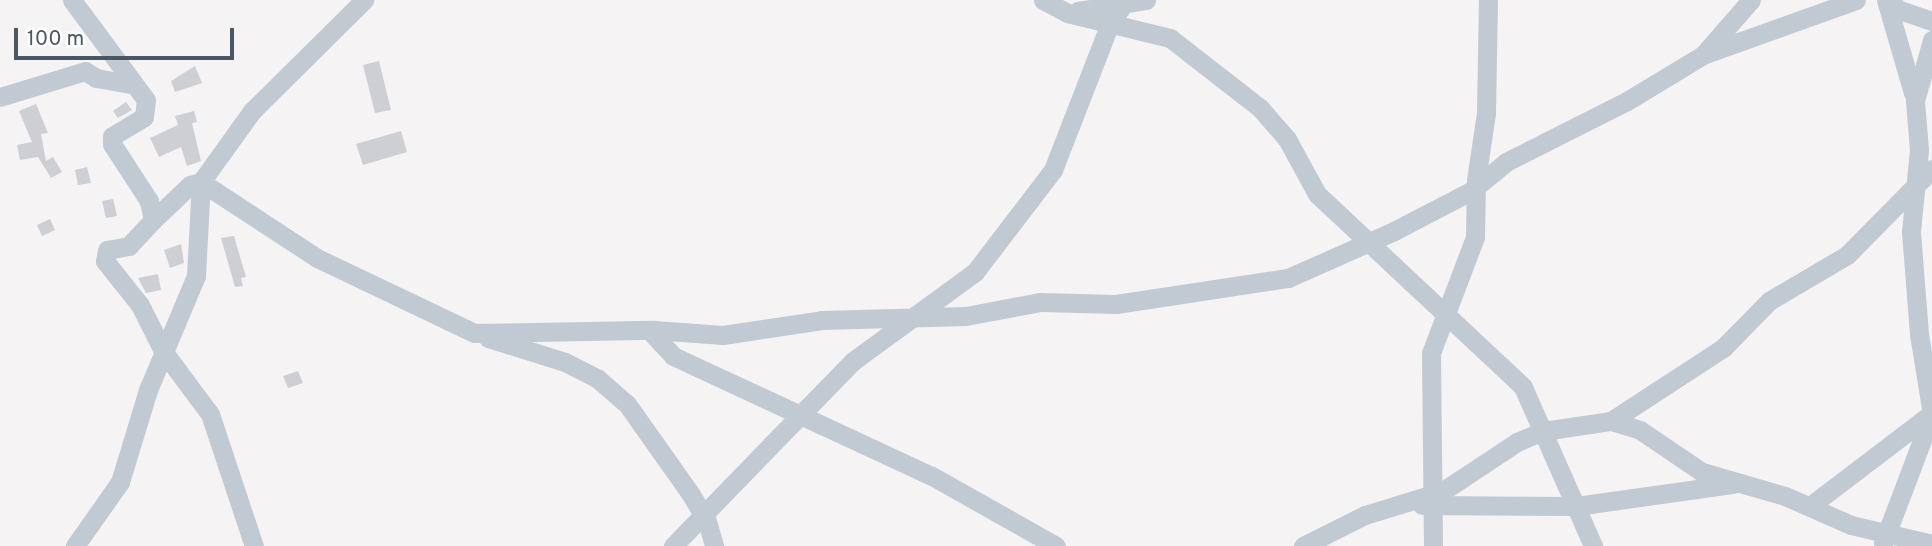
<!DOCTYPE html>
<style>
body{margin:0}
#map{position:relative;width:1932px;height:546px;overflow:hidden;background:#f5f3f3;font-family:Overpass,sans-serif}
div>[style]{position:absolute}
.building>*{inset:0;background:#cdcfd5}
.minor>*{height:19px;margin:-9.5px;padding:0 9.5px;transform-origin:9.5px;border-radius:9.5px;background:#c1cad2}
span{translate:-50% -50%;white-space:nowrap;text-align:center;line-height:1.15;-webkit-text-stroke:7px #fff;paint-order:stroke}
.scale{position:absolute;left:14px;top:28px;width:220px;height:32px;box-sizing:border-box;border:4px solid #4a5661;border-top:0;padding-left:9px;font-size:21px;line-height:24px;white-space:nowrap;color:#4a5661;-webkit-text-stroke:5px #fff;paint-order:stroke}
</style>
<div id="map">
<div class="building">
<div style="clip-path:polygon(379px 61px,391px 110px,375px 113px,363px 65px)"></div>
<div style="clip-path:polygon(195px 66px,202px 83px,175px 92px,171px 81px)"></div>
<div style="clip-path:polygon(126px 102px,132px 110px,118px 118px,113px 111px)"></div>
<div style="clip-path:polygon(36px 104px,48px 133px,41px 134px,46px 161px,53px 157px,62px 172px,51px 178px,38px 157px,20px 160px,17px 145px,32px 142px,19px 111px)"></div>
<div style="clip-path:polygon(194px 111px,197px 122px,192px 123px,201px 161px,187px 166px,181px 147px,159px 157px,150px 138px,178px 125px,175px 116px)"></div>
<div style="clip-path:polygon(401px 131px,407px 152px,363px 165px,356px 144px)"></div>
<div style="clip-path:polygon(87px 167px,91px 183px,78px 185px,75px 170px)"></div>
<div style="clip-path:polygon(113px 199px,117px 216px,106px 218px,102px 201px)"></div>
<div style="clip-path:polygon(50px 219px,55px 230px,42px 236px,37px 225px)"></div>
<div style="clip-path:polygon(234px 236px,246px 277px,241px 278px,243px 286px,235px 287px,221px 238px)"></div>
<div style="clip-path:polygon(181px 244px,184px 263px,170px 268px,164px 250px)"></div>
<div style="clip-path:polygon(158px 274px,161px 290px,146px 293px,138px 278px)"></div>
<div style="clip-path:polygon(298px 371px,303px 383px,288px 388px,283px 376px)"></div>
</div>
<div class="minor">
<div style="left:72px;top:0;width:124px;rotate:53.5deg"></div>
<div style="left:146px;top:100px;width:17px;rotate:97deg"></div>
<div style="left:144px;top:117px;width:37px;rotate:149deg"></div>
<div style="left:112px;top:136px;width:8px;rotate:90deg"></div>
<div style="left:112px;top:144px;width:68px;rotate:57deg"></div>
<div style="left:149px;top:201px;width:19px;rotate:78deg"></div>
<div style="left:153px;top:220px;width:35px;rotate:133deg"></div>
<div style="left:129px;top:246px;width:22px;rotate:170deg"></div>
<div style="left:107px;top:250px;width:11px;rotate:100deg"></div>
<div style="left:105px;top:261px;width:56px;rotate:51.5deg"></div>
<div style="left:140px;top:305px;width:51px;rotate:63.4deg"></div>
<div style="left:163px;top:351px;width:79px;rotate:53.3deg"></div>
<div style="left:210px;top:414px;width:139px;rotate:71.6deg"></div>
<div style="left:1043px;top:0;width:27px;rotate:28deg"></div>
<div style="left:1067px;top:13px;width:106px;rotate:13.6deg"></div>
<div style="left:1170px;top:38px;width:114px;rotate:37.9deg"></div>
<div style="left:1260px;top:108px;width:41px;rotate:48.9deg"></div>
<div style="left:1287px;top:139px;width:63px;rotate:61.4deg"></div>
<div style="left:1317px;top:194px;width:282px;rotate:43.1deg"></div>
<div style="left:1523px;top:387px;width:174px;rotate:66.2deg"></div>
<div style="left:1886px;top:0;width:97px;rotate:73.8deg"></div>
<div style="left:1893px;top:0;width:8px;rotate:83deg"></div>
<div style="left:1894px;top:8px;width:40px;rotate:18.9deg"></div>
<div style="left:1078px;top:11px;width:69px;rotate:-9.2deg"></div>
<div style="left:1932px;top:40px;width:63px;rotate:105.6deg"></div>
<div style="left:1915px;top:101px;width:49px;rotate:85.3deg"></div>
<div style="left:1919px;top:150px;width:82px;rotate:95.6deg"></div>
<div style="left:1911px;top:232px;width:102px;rotate:85.5deg"></div>
<div style="left:1919px;top:334px;width:81px;rotate:80.8deg"></div>
<div style="left:1708px;top:53px;width:157px;rotate:-19.7deg"></div>
<div style="left:0;top:97px;width:89px;rotate:-17deg"></div>
<div style="left:85px;top:71px;width:13px;rotate:32deg"></div>
<div style="left:96px;top:78px;width:36px;rotate:10deg"></div>
<div style="left:153px;top:220px;width:51px;rotate:-43.4deg"></div>
<div style="left:190px;top:185px;width:11px;rotate:-15deg"></div>
<div style="left:201px;top:182px;width:139px;rotate:33.2deg"></div>
<div style="left:317px;top:258px;width:174px;rotate:25.5deg"></div>
<div style="left:474px;top:333px;width:180px;rotate:-1deg"></div>
<div style="left:654px;top:330px;width:69px;rotate:4.1deg"></div>
<div style="left:723px;top:335px;width:100px;rotate:-8.6deg"></div>
<div style="left:822px;top:320px;width:144px;rotate:-1.6deg"></div>
<div style="left:966px;top:316px;width:75px;rotate:-10.7deg"></div>
<div style="left:1040px;top:302px;width:76px;rotate:1.5deg"></div>
<div style="left:1116px;top:304px;width:174px;rotate:-8.6deg"></div>
<div style="left:1288px;top:278px;width:116px;rotate:-23.9deg"></div>
<div style="left:1394px;top:231px;width:87px;rotate:-27.5deg"></div>
<div style="left:1471px;top:191px;width:45px;rotate:-39.6deg"></div>
<div style="left:1506px;top:162px;width:136px;rotate:-26.8deg"></div>
<div style="left:1627px;top:101px;width:89px;rotate:-31.2deg"></div>
<div style="left:1703px;top:55px;width:73px;rotate:-48.9deg"></div>
<div style="left:649px;top:330px;width:35px;rotate:47deg"></div>
<div style="left:673px;top:356px;width:285px;rotate:24.9deg"></div>
<div style="left:932px;top:476px;width:142px;rotate:29.4deg"></div>
<div style="left:488px;top:338px;width:81px;rotate:17.3deg"></div>
<div style="left:565px;top:362px;width:37px;rotate:27deg"></div>
<div style="left:598px;top:379px;width:38px;rotate:41deg"></div>
<div style="left:627px;top:404px;width:109px;rotate:54.7deg"></div>
<div style="left:690px;top:493px;width:33px;rotate:59deg"></div>
<div style="left:707px;top:521px;width:26px;rotate:74deg"></div>
<div style="left:1611px;top:421px;width:134px;rotate:-33.1deg"></div>
<div style="left:1723px;top:348px;width:66px;rotate:-45.6deg"></div>
<div style="left:1769px;top:301px;width:91px;rotate:-30.5deg"></div>
<div style="left:1847px;top:255px;width:121px;rotate:-45.3deg"></div>
<div style="left:1422px;top:505px;width:154px;rotate:0.4deg"></div>
<div style="left:1576px;top:506px;width:159px;rotate:-8deg"></div>
<div style="left:1810px;top:506px;width:153px;rotate:-37.3deg"></div>
<div style="left:1883px;top:543px;width:138px;rotate:-69.2deg"></div>
<div style="left:75px;top:546px;width:78px;rotate:-54.9deg"></div>
<div style="left:120px;top:482px;width:96px;rotate:-73.1deg"></div>
<div style="left:148px;top:390px;width:124px;rotate:-67.2deg"></div>
<div style="left:196px;top:276px;width:94px;rotate:-87deg"></div>
<div style="left:201px;top:182px;width:87px;rotate:-54.3deg"></div>
<div style="left:252px;top:111px;width:158px;rotate:-44.7deg"></div>
<div style="left:673px;top:546px;width:258px;rotate:-45.8deg"></div>
<div style="left:853px;top:361px;width:151px;rotate:-36.1deg"></div>
<div style="left:975px;top:272px;width:128px;rotate:-52.6deg"></div>
<div style="left:1053px;top:170px;width:158px;rotate:-68.8deg"></div>
<div style="left:1110px;top:23px;width:29px;rotate:-54deg"></div>
<div style="left:1303px;top:546px;width:69px;rotate:-26.6deg"></div>
<div style="left:1365px;top:515px;width:82px;rotate:-17.1deg"></div>
<div style="left:1443px;top:491px;width:89px;rotate:-33.5deg"></div>
<div style="left:1517px;top:442px;width:28px;rotate:-23deg"></div>
<div style="left:1543px;top:431px;width:69px;rotate:-8.4deg"></div>
<div style="left:1611px;top:421px;width:30px;rotate:17deg"></div>
<div style="left:1640px;top:430px;width:75px;rotate:34.1deg"></div>
<div style="left:1702px;top:472px;width:86px;rotate:16.1deg"></div>
<div style="left:1785px;top:496px;width:72px;rotate:23.7deg"></div>
<div style="left:1851px;top:525px;width:83px;rotate:13.2deg"></div>
<div style="left:1433px;top:546px;width:193px;rotate:-90.6deg"></div>
<div style="left:1431px;top:353px;width:124px;rotate:-69.2deg"></div>
<div style="left:1475px;top:237px;width:57px;rotate:-89deg"></div>
<div style="left:1476px;top:180px;width:68px;rotate:-81.5deg"></div>
<div style="left:1486px;top:113px;width:113px;rotate:-89deg"></div>
</div>
<div class="scale">100 m</div>
</div>
